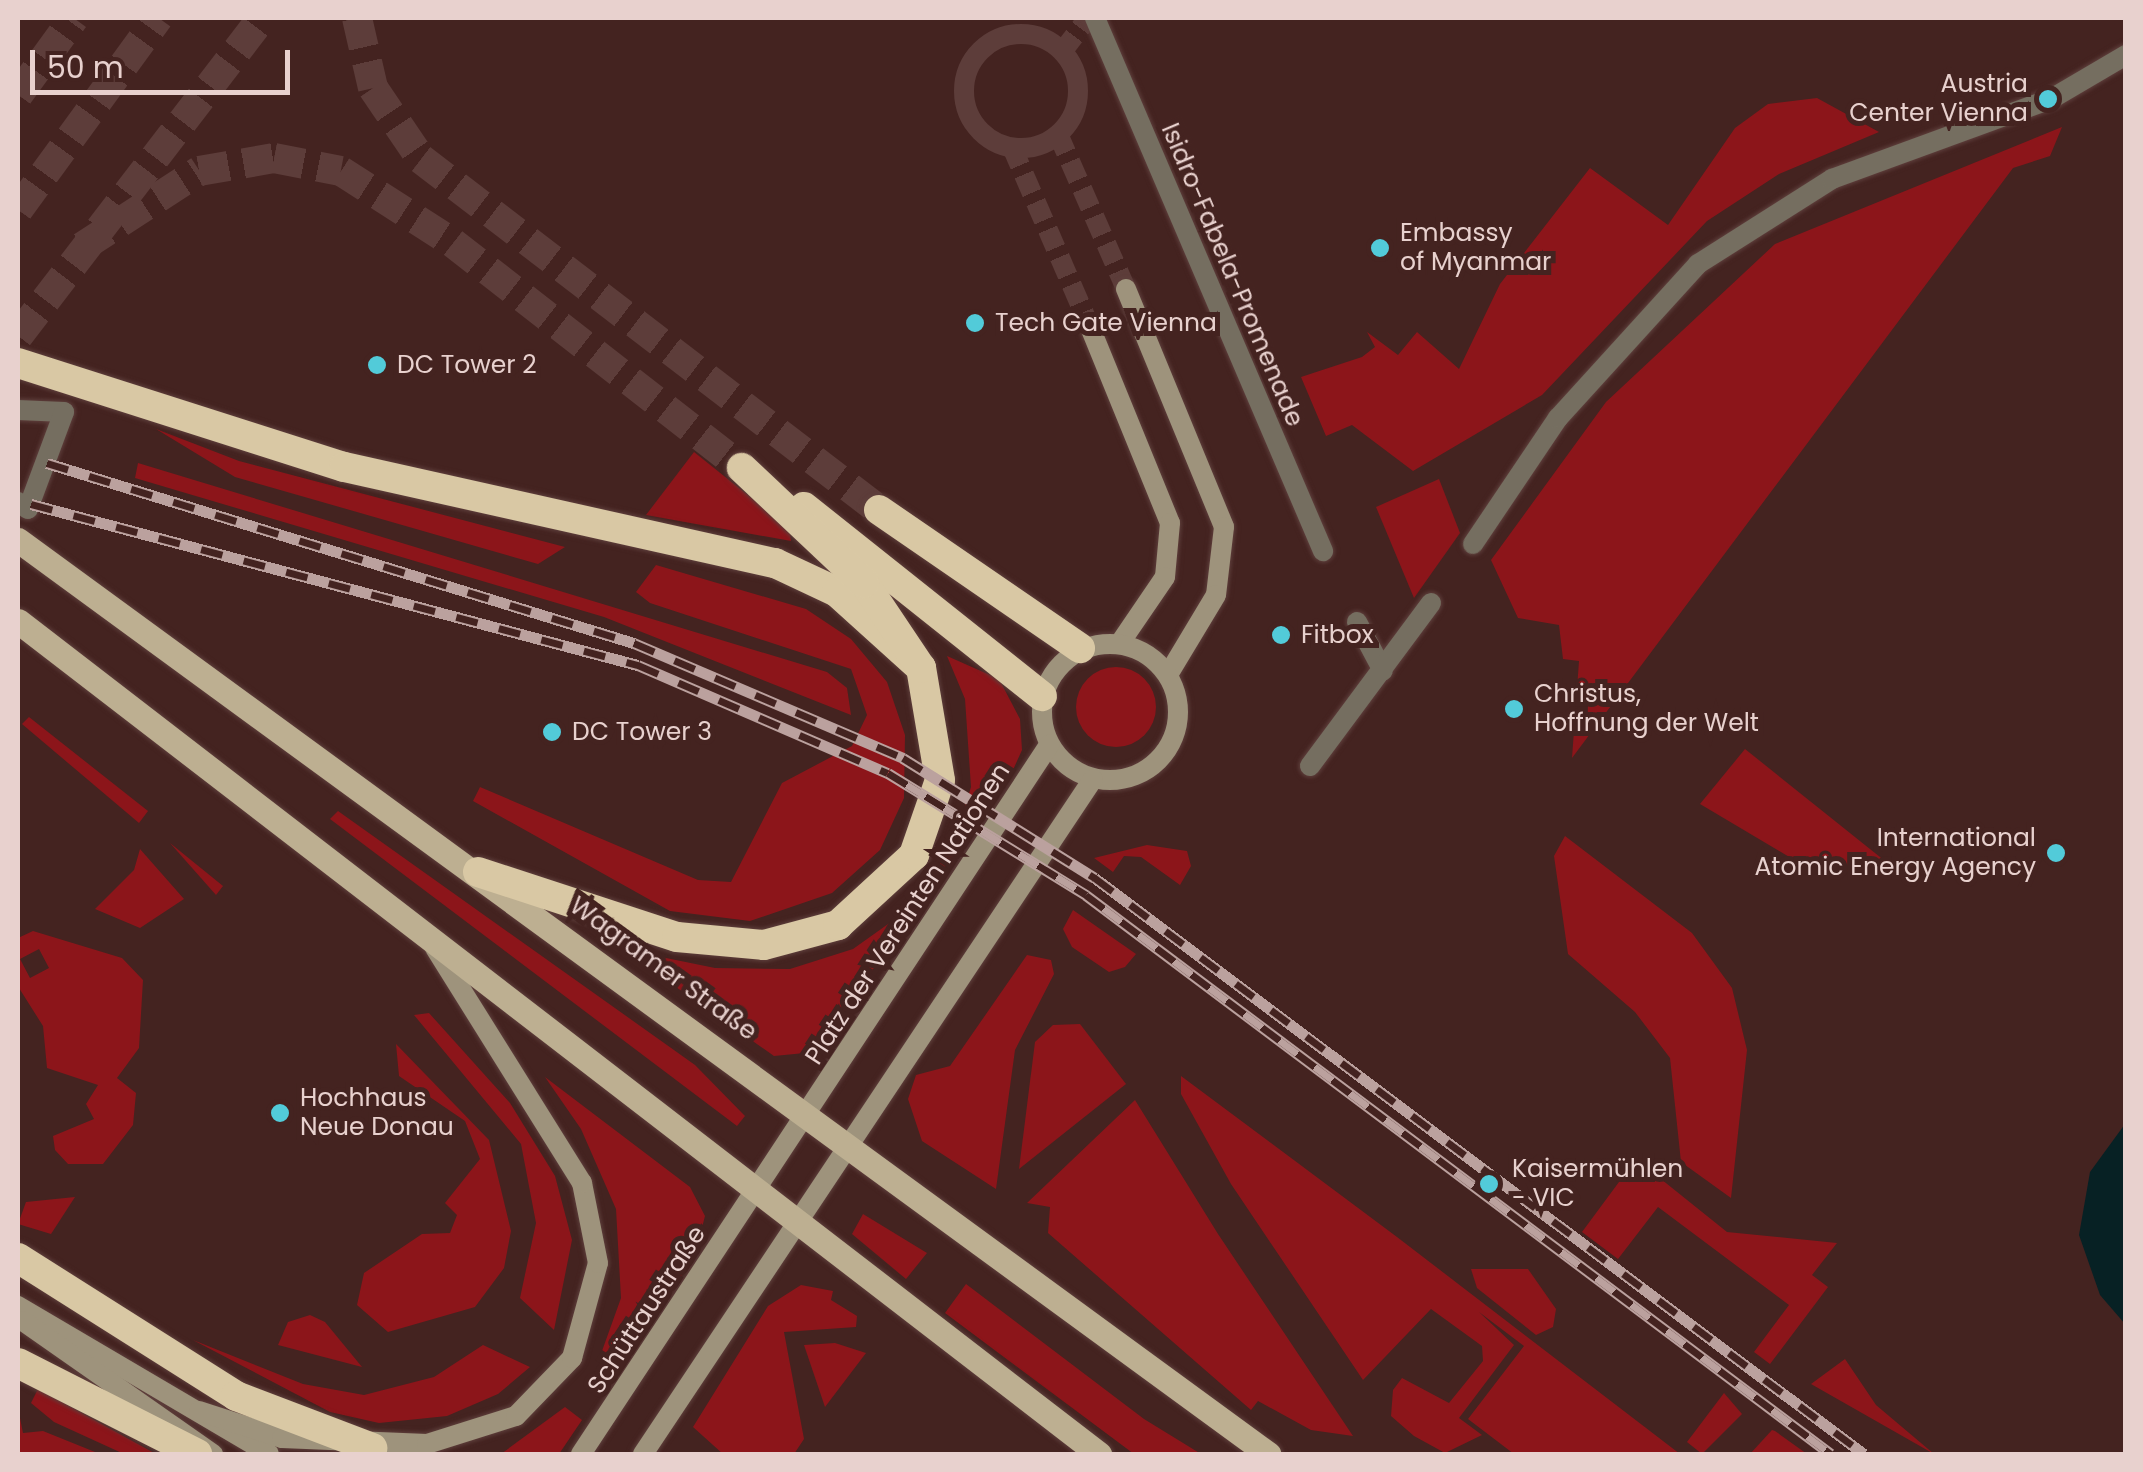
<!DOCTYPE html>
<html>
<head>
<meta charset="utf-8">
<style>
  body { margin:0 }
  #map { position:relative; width:2143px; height:1472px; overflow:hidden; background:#442320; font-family:Poppins,sans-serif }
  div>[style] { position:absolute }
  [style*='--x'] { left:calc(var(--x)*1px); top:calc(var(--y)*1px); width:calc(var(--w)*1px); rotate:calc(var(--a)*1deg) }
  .green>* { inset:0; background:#8c151a }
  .round { border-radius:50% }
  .water>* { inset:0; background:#072124 }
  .secondary-tunnel>* { height:20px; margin-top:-10px; transform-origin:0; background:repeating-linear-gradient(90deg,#5d3d3a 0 20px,transparent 0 30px) }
  .secondary-tunnel>.ring { margin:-10px; padding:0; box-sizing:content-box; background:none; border:20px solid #5d3d3a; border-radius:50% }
  .motorway-tunnel>* { height:30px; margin-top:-15px; transform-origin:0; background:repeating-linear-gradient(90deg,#5d3d3a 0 30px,transparent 0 45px) }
  .roads { filter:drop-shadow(0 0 2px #5e3f3c) drop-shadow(0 0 2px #5e3f3c) }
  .pedestrian>* { height:20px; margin:-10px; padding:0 10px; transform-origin:10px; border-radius:10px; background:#756e60 }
  .secondary>* { height:20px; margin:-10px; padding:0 10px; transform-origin:10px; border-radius:10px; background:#9e937c }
  .secondary>.ring { margin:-10px; padding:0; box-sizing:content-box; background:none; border:20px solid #9e937c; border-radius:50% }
  .primary>* { height:25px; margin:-12.5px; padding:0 12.5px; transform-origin:12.5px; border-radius:12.5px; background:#bdaf91 }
  .motorway>* { height:30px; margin:-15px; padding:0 15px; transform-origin:15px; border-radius:15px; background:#d9c8a4 }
  .rail>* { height:11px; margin-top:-5.5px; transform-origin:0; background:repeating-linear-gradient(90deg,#442320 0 22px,#bba19e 0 44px); box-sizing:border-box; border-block:2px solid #bba19e }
  .dots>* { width:28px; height:28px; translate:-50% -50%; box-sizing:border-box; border:5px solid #442320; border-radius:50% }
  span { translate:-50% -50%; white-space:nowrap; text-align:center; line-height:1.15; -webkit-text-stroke:10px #442320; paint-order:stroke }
  .poi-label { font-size:25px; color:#e8d1ce }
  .right { translate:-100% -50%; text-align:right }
  .left { translate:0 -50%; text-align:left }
  .street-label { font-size:25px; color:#e8d1ce }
  .frame { position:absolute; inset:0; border:20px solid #e8d1ce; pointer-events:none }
  .scale { position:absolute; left:30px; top:50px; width:260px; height:45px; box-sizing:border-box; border:5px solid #e8d1ce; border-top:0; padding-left:12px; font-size:30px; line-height:35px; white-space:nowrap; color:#e8d1ce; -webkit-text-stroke:8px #442320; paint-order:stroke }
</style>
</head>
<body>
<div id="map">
  <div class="green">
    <div style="clip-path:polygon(1817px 98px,1879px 132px,1779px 174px,1707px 221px,1542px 395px,1413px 471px,1352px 425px,1326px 436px,1301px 377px,1362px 357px,1375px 347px,1367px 332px,1398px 355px,1417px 332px,1459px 369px,1500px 284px,1590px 168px,1668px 225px,1735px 128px,1768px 104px)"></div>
    <div style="clip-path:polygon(2062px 127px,2050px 156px,2013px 168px,1572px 758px,1579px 661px,1563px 659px,1559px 625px,1518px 618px,1491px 560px,1606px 402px,1775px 244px)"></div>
    <div style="clip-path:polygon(156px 429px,239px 461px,565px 547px,538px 564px,235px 477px)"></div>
    <div style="clip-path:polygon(694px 452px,789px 528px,791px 541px,646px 515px)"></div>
    <div style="clip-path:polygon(138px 463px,827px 672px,847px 688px,851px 715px,604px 617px,135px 478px)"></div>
    <div style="clip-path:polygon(1439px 479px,1460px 533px,1414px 598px,1376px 507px)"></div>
    <div style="clip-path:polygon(656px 565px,806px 609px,851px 639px,887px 682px,905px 735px,904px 798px,880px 850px,832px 893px,750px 921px,670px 911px,473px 801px,480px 787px,698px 880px,731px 882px,782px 783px,852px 746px,867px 715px,851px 669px,650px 603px,636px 592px)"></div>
    <div style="clip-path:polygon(947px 656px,999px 679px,1020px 719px,1022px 750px,1013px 770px,815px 1052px,774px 1056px,622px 949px,715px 968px,790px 969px,853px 949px,912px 907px,954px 842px,971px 787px,965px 699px)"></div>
    <div class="round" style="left:1076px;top:667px;width:80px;height:80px"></div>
    <div style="clip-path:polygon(29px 717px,148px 811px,139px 823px,22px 724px)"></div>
    <div style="clip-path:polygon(1745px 749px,1905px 877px,1806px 867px,1700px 804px)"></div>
    <div style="clip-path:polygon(338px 811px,695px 1065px,745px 1116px,737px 1126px,330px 819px)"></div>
    <div style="clip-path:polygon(1565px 836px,1692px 933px,1732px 988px,1747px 1050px,1731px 1198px,1681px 1162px,1670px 1058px,1635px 1012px,1568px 954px,1554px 856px)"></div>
    <div style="clip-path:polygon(170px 843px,223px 886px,216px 895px)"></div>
    <div style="clip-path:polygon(1147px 845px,1187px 851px,1191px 866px,1180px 885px,1141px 857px,1124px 856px,1113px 872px,1094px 858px)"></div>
    <div style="clip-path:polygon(140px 849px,184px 899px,140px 928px,95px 909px,134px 870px)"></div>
    <div style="clip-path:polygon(1073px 910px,1136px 954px,1125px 967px,1109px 972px,1072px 947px,1063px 929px)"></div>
    <div style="clip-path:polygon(evenodd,33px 931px,122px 958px,143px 980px,139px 1048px,117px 1078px,136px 1093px,133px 1125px,103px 1164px,68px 1164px,55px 1150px,53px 1136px,94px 1119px,86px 1104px,98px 1085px,47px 1068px,43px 1026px,19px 988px,18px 938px,33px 931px,39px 949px,49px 968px,30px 978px,20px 959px,39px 949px)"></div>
    <div style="clip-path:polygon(1027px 955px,1051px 960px,1054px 974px,1015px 1050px,996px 1189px,922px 1141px,908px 1099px,916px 1075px,950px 1066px)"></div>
    <div style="clip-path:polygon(429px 1013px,510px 1103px,555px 1176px,572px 1240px,554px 1330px,520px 1298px,536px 1223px,521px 1144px,414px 1015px)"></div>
    <div style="clip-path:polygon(1080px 1024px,1126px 1084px,1019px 1169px,1035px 1042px,1053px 1025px)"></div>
    <div style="clip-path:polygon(396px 1044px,489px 1140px,511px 1231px,504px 1268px,475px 1307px,388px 1332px,357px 1305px,364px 1273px,422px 1234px,450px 1233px,457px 1215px,445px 1203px,480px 1159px,465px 1121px,399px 1076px)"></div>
    <div style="clip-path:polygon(1181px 1076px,1397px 1237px,1680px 1454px,1514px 1454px,1468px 1419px,1524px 1346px,1479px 1312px,1514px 1345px,1459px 1418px,1482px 1435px,1445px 1453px,1414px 1436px,1391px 1416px,1393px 1390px,1402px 1378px,1449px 1403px,1483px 1361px,1482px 1346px,1431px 1309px,1363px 1380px,1231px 1184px,1181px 1094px)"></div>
    <div style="clip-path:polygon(545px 1077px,690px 1187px,705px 1216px,695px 1255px,621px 1366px,602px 1351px,621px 1298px,616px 1209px,581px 1129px)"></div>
    <div style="clip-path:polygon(1135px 1100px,1218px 1234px,1353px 1436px,1311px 1430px,1258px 1401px,1251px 1410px,1048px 1233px,1050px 1207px,1027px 1203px)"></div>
    <div style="clip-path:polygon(1636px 1159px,1727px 1232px,1837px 1243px,1812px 1275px,1828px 1287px,1770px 1364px,1754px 1352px,1789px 1305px,1658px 1207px,1618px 1259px,1582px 1232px)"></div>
    <div style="clip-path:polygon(75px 1197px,51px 1234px,18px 1224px,26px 1202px)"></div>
    <div style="clip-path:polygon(863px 1214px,927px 1253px,906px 1279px,852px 1234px)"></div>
    <div style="clip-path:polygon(1471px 1269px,1528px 1269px,1556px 1309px,1553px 1327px,1536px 1335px,1477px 1288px)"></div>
    <div style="clip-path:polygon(966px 1284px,1144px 1419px,1201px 1454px,1134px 1454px,945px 1313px)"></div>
    <div style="clip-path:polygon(801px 1285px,833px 1291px,831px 1300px,857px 1316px,856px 1327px,784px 1332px,804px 1439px,794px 1454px,723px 1454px,693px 1427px,768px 1306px)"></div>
    <div style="clip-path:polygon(310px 1315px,325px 1322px,362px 1367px,278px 1345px,288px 1322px)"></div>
    <div style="clip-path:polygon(193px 1340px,303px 1384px,364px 1395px,434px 1377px,483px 1345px,530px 1367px,498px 1394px,447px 1416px,379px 1423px,330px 1412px)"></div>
    <div style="clip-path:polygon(835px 1343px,866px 1353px,825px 1407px,804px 1345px)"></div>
    <div style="clip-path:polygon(1845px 1359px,1876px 1405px,1934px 1454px,1811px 1384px)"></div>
    <div style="clip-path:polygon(38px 1389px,156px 1454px,124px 1454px,54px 1422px,31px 1403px)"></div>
    <div style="clip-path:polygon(1724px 1393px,1742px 1414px,1702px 1454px,1687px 1442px)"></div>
    <div style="clip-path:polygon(565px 1407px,582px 1420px,559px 1454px,501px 1454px)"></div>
    <div style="clip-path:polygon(18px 1408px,23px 1433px,43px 1431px,100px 1454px,18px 1454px)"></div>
    <div style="clip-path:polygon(1772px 1430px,1775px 1431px,1807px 1454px,1750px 1454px)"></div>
  </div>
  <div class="water">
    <div style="clip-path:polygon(2125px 1124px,2125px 1324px,2100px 1295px,2079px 1235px,2090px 1172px)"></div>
  </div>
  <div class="secondary-tunnel">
    <div class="ring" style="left:964px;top:34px;width:94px;height:94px"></div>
    <div style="--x:1062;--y:52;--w:43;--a:-52.6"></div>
    <div style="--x:1058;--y:134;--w:169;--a:66.3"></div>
    <div style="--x:1012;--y:147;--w:202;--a:66.6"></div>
  </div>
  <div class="motorway-tunnel">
    <div style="--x:357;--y:18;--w:72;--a:77.1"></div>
    <div style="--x:373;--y:88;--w:86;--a:55.9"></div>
    <div style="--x:421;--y:159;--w:577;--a:37.47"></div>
    <div style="--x:18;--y:95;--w:95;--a:-54"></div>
    <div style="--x:18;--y:210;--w:238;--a:-53.9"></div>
    <div style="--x:82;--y:247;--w:140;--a:-33"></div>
    <div style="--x:199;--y:171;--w:76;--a:-9.8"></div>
    <div style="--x:274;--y:158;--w:68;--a:11"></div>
    <div style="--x:341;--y:171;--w:133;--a:32.7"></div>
    <div style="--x:453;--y:243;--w:366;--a:37.9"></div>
    <div style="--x:18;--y:336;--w:401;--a:-52.5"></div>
  </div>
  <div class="roads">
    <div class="pedestrian">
      <div style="--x:1095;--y:18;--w:580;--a:66.84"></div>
      <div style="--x:18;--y:410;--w:46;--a:2.5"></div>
      <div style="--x:64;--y:412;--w:103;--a:110.4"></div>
      <div style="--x:28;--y:509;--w:12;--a:-145"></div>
      <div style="--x:1473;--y:544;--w:152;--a:-56"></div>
      <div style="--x:1558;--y:418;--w:208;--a:-47.7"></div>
      <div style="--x:1698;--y:264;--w:159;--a:-32.4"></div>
      <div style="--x:1832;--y:179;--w:233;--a:-20.1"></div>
      <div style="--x:2051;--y:99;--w:87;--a:-30.4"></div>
      <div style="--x:1357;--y:622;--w:55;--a:62"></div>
      <div style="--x:1310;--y:766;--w:203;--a:-53.4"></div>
    </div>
    <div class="secondary">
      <div style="--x:1126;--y:289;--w:257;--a:67.6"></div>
      <div style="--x:1224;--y:527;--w:68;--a:96.7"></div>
      <div style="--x:1216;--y:595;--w:93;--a:121"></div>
      <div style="--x:1092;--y:332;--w:206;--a:67.8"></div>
      <div style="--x:1170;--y:523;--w:54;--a:95.3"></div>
      <div style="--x:1165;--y:577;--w:80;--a:124.3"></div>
      <div class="ring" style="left:1042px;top:644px;width:116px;height:116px"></div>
      <div style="--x:18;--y:1306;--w:291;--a:30.5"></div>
      <div style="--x:23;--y:1321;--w:232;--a:35"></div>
      <div style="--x:199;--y:1411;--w:87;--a:18"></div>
      <div style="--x:282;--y:1438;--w:145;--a:2.4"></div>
      <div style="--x:427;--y:1444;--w:93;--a:-17.5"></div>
      <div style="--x:516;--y:1416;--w:81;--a:-46"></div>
      <div style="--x:572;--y:1358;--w:98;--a:-74.7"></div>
      <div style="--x:598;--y:1263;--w:82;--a:-101.3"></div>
      <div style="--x:582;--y:1183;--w:277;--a:-122"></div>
      <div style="--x:581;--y:1454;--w:850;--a:-56.57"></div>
      <div style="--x:643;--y:1454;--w:811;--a:-56.31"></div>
    </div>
    <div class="primary">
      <div style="--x:18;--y:540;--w:1549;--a:36.17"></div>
      <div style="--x:18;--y:621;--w:1365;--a:37.62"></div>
    </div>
    <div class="motorway">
      <div style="--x:18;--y:363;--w:342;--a:17.7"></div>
      <div style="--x:344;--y:467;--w:442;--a:12.6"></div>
      <div style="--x:775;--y:563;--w:68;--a:25.1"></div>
      <div style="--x:837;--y:592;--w:113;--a:42.1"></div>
      <div style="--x:804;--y:507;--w:304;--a:38.5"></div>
      <div style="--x:879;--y:510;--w:244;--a:34.5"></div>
      <div style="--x:478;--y:872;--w:209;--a:18.1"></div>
      <div style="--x:677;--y:937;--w:87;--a:5.3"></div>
      <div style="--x:764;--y:945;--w:77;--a:-15.1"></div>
      <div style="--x:838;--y:925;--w:103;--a:-42.6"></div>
      <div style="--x:914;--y:855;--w:79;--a:-70.9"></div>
      <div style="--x:940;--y:780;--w:114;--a:-99.6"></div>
      <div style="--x:921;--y:668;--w:102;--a:-123.8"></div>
      <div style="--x:864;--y:583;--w:168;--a:-136.7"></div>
      <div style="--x:18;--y:1258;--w:258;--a:32.3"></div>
      <div style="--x:236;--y:1396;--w:146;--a:20.9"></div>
      <div style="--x:18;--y:1363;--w:201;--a:26.9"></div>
    </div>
  </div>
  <div class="rail">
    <div style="--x:47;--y:463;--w:614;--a:17.05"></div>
    <div style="--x:634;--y:643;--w:293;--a:23.1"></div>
    <div style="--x:903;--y:758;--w:226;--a:32"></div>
    <div style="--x:1095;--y:878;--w:961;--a:36.83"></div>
    <div style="--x:31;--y:504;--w:628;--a:14.86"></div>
    <div style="--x:638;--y:665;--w:272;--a:23.4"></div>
    <div style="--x:888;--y:773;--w:233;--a:31.6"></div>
    <div style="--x:1086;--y:895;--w:931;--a:36.88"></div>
  </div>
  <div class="dots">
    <div style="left:2048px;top:99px;background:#52cbd9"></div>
    <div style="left:1380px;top:248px;background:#52cbd9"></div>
    <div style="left:975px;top:323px;background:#52cbd9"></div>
    <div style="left:377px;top:365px;background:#52cbd9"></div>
    <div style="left:1281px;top:635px;background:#52cbd9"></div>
    <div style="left:1514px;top:709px;background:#52cbd9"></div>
    <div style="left:552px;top:732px;background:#52cbd9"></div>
    <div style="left:2056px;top:853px;background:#52cbd9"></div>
    <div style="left:280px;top:1113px;background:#52cbd9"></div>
    <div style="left:1489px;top:1184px;background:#52cbd9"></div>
  </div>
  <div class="poi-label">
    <span class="right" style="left:2028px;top:99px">Austria<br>Center Vienna</span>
    <span class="left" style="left:1400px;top:248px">Embassy<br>of Myanmar</span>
    <span class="left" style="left:995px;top:323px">Tech Gate Vienna</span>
    <span class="left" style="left:397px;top:365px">DC Tower 2</span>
    <span class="left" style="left:1301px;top:635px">Fitbox</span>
    <span class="left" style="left:1534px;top:709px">Christus,<br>Hoffnung der Welt</span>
    <span class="left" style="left:572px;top:732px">DC Tower 3</span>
    <span class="right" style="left:2036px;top:853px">International<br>Atomic Energy Agency</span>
    <span class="left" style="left:300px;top:1113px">Hochhaus<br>Neue Donau</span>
    <span class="left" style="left:1512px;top:1184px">Kaisermühlen<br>- VIC</span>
  </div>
  <div class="street-label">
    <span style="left:1232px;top:275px;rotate:67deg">Isidro-Fabela-Promenade</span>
    <span style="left:908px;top:914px;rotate:-57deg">Platz der Vereinten Nationen</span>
    <span style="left:663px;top:969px;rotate:36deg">Wagramer Straße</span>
    <span style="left:647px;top:1310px;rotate:-57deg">Schüttaustraße</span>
  </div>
  <div class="frame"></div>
  <div class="scale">50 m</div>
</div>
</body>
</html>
